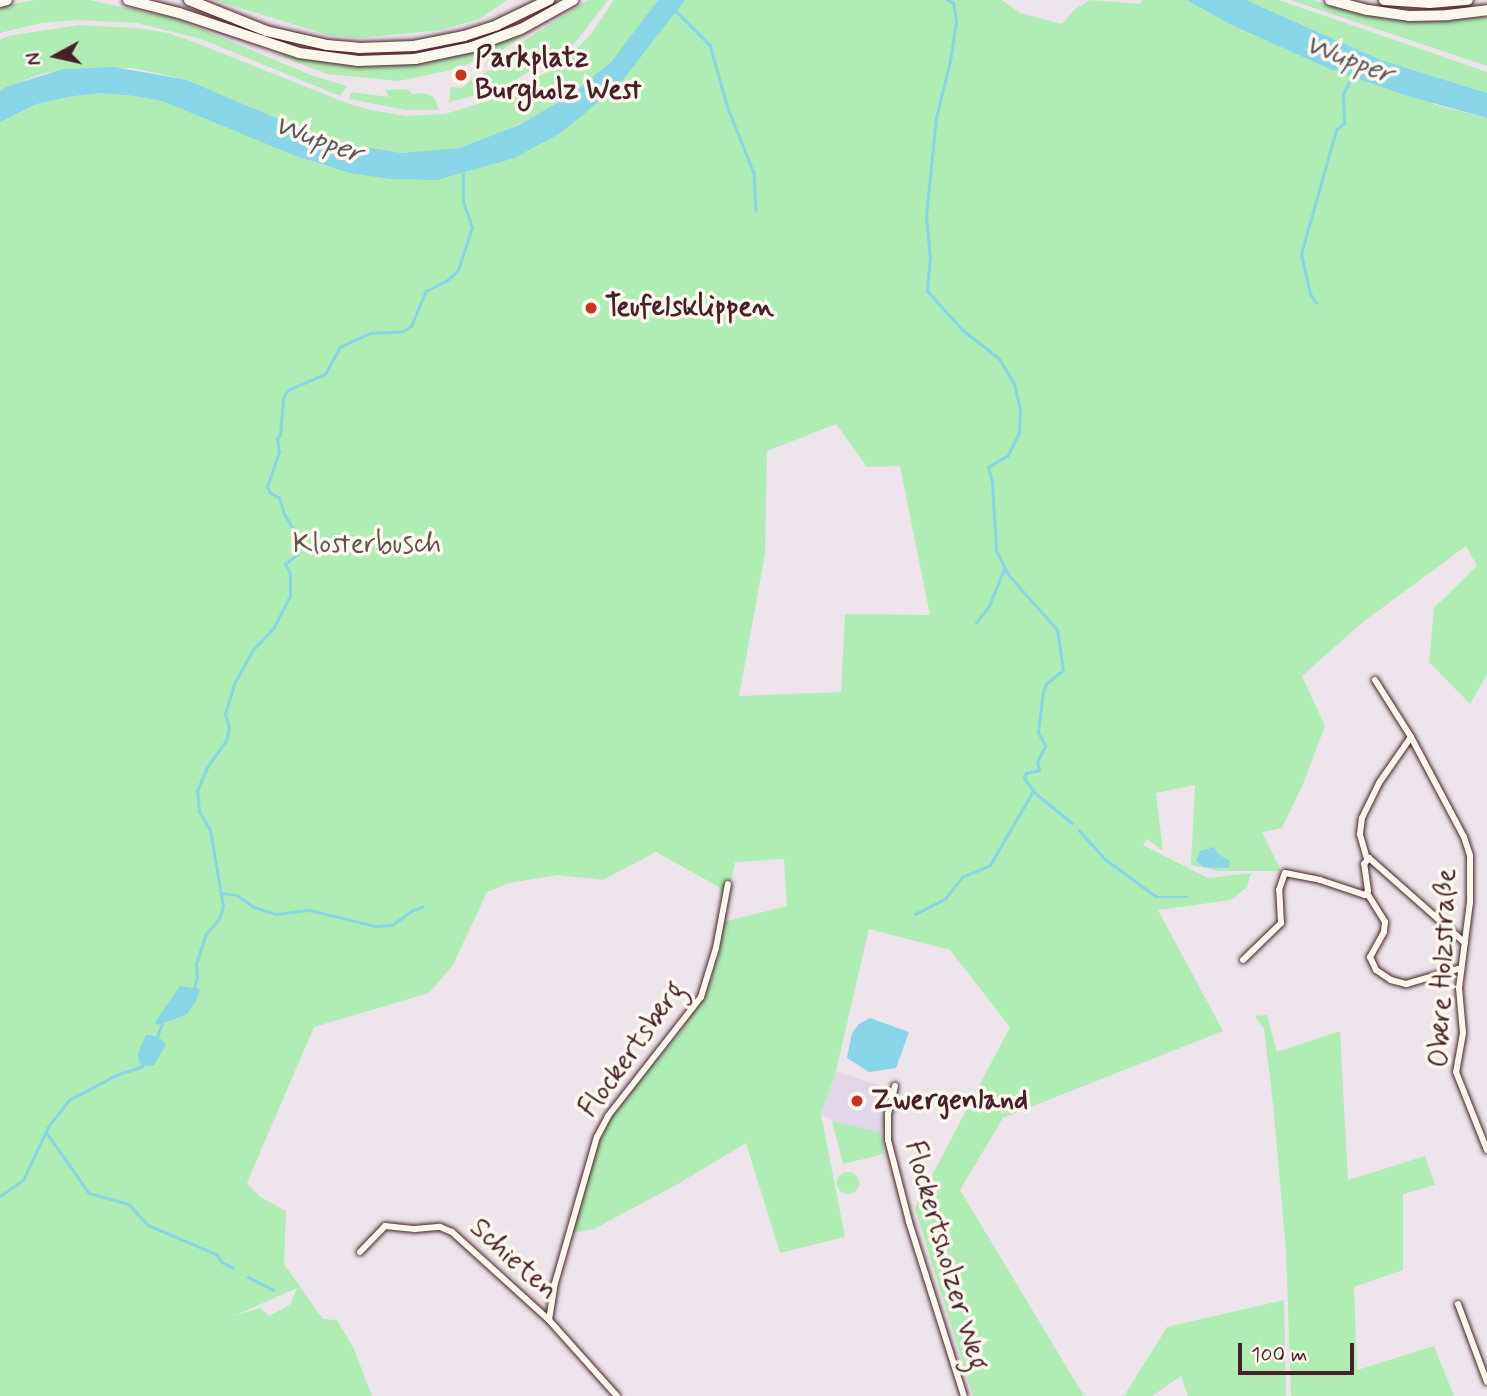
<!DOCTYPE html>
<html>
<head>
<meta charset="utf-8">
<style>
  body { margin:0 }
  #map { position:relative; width:1487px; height:1396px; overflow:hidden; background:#ece4ea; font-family:Mynerve,sans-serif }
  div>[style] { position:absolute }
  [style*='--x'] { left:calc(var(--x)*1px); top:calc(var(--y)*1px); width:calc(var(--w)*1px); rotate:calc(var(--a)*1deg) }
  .built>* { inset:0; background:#e2d6e9 }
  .green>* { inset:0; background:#afedb4 }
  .round { border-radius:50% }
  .water>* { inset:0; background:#88d6e7 }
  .stream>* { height:2.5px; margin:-1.25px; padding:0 1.25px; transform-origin:1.25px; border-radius:1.25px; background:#88d6e7 }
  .roads { filter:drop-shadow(0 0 2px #4a1f2b) drop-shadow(0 0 2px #4a1f2b) }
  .street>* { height:6px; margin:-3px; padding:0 3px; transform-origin:3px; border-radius:3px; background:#fbf7ec }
  .highway>* { height:10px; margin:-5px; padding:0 5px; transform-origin:5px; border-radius:5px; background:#fbf7ec }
  .dots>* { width:19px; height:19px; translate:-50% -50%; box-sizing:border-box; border:4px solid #fbf7ec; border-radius:50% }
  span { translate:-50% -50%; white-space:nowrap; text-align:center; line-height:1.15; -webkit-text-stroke:7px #fbf7ec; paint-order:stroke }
  .poi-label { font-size:28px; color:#4a1f2b; font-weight:700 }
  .left { translate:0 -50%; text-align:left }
  .park-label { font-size:28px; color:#63524d }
  .street-label { font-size:28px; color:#4a1f2b }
  .water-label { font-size:30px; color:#5d5663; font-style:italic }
  .north { position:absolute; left:21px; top:21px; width:70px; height:70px; -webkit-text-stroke:5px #fbf7ec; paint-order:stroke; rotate:262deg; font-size:19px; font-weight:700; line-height:28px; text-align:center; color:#4a1f2b }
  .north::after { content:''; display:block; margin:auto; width:24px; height:32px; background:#4a1f2b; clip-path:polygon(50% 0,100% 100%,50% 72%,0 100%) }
  .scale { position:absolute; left:1238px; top:1343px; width:116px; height:32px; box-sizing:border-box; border:4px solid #4a1f2b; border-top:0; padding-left:9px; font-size:21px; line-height:24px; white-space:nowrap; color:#4a1f2b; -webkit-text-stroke:5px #fbf7ec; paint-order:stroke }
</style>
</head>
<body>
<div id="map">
  <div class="built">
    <div style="clip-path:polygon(836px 1071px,891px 1089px,881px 1132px,832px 1121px,821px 1114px)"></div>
  </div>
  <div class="green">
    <div style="clip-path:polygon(36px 0,89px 0,177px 19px,311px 75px,347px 86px,340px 96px,201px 39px,137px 23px,78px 20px,41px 23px,0 33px,0 6px)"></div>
    <div style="clip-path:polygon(214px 0,507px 0,479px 19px,441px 30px,359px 38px,328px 35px)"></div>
    <div style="clip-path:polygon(588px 0,608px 0,575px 43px,501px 89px,449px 102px,451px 87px,462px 88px,472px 79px,506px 62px,499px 57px)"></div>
    <div style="clip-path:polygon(614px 0,658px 0,611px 62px,590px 81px,541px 113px,492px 137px,460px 148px,429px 152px,402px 153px,348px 144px,302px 129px,187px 80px,133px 68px,63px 69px,38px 75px,0 91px,0 40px,8px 36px,79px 25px,137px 28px,169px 33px,199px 44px,344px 102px,370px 110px,406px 116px,445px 114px,504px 96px,561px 64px,591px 34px)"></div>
    <div style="clip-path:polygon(evenodd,669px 0,1002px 0,1020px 13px,1062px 24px,1075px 9px,1090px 0,1140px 4px,1142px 0,1187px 0,1266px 39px,1439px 106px,1487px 118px,1487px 674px,1470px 704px,1429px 662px,1434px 608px,1477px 566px,1466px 546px,1363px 622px,1302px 676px,1325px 726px,1303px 784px,1282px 828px,1262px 832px,1281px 871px,1219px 871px,1191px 865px,1195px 785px,1156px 793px,1163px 851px,1147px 839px,1143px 845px,1208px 878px,1251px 873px,1247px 887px,1231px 900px,1158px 910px,1223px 1031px,1003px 1118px,960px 1190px,1084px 1396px,973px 1396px,915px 1208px,1010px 1027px,950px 950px,869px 929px,836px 1071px,821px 1114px,845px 1237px,780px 1253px,746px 1143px,678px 1184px,594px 1229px,572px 1233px,596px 1148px,609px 1118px,680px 1032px,706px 992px,718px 957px,723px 922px,787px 906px,784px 859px,735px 862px,726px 904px,719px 887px,656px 852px,603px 880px,558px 875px,509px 883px,487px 892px,453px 965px,429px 993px,314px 1027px,247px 1183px,260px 1197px,286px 1211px,284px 1264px,323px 1319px,337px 1320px,354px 1349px,372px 1396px,0 1396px,0 122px,37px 104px,68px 97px,99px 93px,134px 96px,162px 101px,322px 165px,390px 179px,569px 111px,669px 0,836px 424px,867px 467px,900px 466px,930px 615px,845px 614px,841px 692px,739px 696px,765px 554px,767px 451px,836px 424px,669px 0,297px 1288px,290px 1305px,269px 1316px,260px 1308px,234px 1316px,297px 1288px)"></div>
    <div style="clip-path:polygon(1246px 0,1279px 0,1487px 72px,1487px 93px,1381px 60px)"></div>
    <div style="clip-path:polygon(1290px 0,1313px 0,1350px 12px,1408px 21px,1487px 17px,1487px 66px)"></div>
    <div style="clip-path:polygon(532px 30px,496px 54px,492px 52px,460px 68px,399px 81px,327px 74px,272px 53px,352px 66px,408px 65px,471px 53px)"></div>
    <div style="clip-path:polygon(407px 89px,413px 94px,424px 93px,434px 97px,439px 110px,405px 110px,349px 99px,351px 92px,389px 97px,385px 90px)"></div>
    <div style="clip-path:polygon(1267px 1015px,1277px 1052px,1340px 1031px,1348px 1180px,1425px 1156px,1435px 1185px,1403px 1194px,1403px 1270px,1354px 1287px,1357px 1370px,1434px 1346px,1454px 1396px,1291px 1396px,1286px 1251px,1273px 1103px,1264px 1029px,1255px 1016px)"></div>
    <div style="clip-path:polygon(832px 1121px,881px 1132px,884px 1154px,843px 1164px)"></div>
    <div class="round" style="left:837px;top:1172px;width:22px;height:22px"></div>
    <div style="clip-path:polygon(1284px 1300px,1286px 1396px,1188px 1396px,1181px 1376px,1152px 1396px,1124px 1396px,1167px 1327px)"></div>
  </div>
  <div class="water">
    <div style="clip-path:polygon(658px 0,685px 0,622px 81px,584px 114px,559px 134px,514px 158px,437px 180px,390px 179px,350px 173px,296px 156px,162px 101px,134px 96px,99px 93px,68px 97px,37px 104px,0 122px,0 91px,6px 87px,63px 69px,114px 67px,187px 80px,302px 129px,348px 144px,402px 153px,460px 148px,519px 125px,571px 95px,611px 62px)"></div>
    <div style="clip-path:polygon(1187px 0,1246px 0,1381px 60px,1487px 93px,1487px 118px,1411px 97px,1330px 69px,1230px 24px)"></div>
    <div style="clip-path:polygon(1214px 847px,1218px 854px,1230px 861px,1229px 868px,1204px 867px,1196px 861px,1200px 851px)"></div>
    <div style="clip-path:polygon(180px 986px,200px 989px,196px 1001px,187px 1014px,158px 1025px,155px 1022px)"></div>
    <div style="clip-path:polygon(870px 1018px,909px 1032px,896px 1068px,869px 1072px,847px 1058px,852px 1033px,859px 1024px)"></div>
    <div style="clip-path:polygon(146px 1035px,156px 1036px,166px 1044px,154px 1065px,148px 1066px,139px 1063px,138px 1053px)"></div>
  </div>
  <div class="stream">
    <div style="--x:674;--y:9;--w:51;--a:45"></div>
    <div style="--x:710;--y:45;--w:66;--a:74.1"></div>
    <div style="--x:728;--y:108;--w:70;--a:68.2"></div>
    <div style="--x:754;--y:173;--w:37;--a:87"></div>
    <div style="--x:1316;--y:303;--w:11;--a:-124"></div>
    <div style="--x:1310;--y:294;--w:41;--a:-102.7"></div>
    <div style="--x:1301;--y:254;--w:129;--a:-74.2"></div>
    <div style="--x:1336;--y:130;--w:11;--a:-41"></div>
    <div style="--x:1344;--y:123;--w:28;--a:-92"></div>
    <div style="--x:1343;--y:95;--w:22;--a:-66"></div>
    <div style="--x:976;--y:623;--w:21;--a:-53"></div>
    <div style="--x:989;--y:606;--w:40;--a:-68"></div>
    <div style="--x:1034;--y:792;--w:49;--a:39.2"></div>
    <div style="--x:1079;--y:830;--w:39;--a:48"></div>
    <div style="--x:1105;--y:859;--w:64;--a:36.2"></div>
    <div style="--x:1157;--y:897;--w:30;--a:0"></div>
    <div style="--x:223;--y:893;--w:14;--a:8"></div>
    <div style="--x:237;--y:895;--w:21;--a:35"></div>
    <div style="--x:254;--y:907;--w:22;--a:18"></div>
    <div style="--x:275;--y:914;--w:35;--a:-7"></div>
    <div style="--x:310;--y:910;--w:67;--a:13.8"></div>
    <div style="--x:375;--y:926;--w:17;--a:-3"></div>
    <div style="--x:392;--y:925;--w:24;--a:-36"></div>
    <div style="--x:411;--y:911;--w:12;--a:-20"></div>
    <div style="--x:915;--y:914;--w:34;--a:-27"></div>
    <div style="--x:945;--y:899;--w:28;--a:-52"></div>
    <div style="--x:962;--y:877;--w:30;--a:-23"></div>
    <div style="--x:990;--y:865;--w:86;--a:-59.8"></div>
    <div style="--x:1033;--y:791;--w:16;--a:-125"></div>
    <div style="--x:1024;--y:778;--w:5;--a:-68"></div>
    <div style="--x:1026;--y:773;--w:13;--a:-13"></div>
    <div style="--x:1039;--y:770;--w:8;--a:-104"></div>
    <div style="--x:1037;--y:762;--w:18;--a:-63"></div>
    <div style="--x:1045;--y:746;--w:16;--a:-117"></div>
    <div style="--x:1038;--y:732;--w:40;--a:-82.9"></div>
    <div style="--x:1043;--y:692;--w:9;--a:-69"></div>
    <div style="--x:1046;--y:684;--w:22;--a:-39"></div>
    <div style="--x:1063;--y:670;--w:40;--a:-98.5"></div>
    <div style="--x:1057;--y:630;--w:72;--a:-131.6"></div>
    <div style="--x:1009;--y:576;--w:29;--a:-117"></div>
    <div style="--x:996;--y:550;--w:67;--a:-93.4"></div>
    <div style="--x:992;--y:483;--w:16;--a:-104"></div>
    <div style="--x:988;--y:467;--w:23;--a:-31"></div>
    <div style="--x:1008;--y:455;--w:25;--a:-64"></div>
    <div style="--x:1019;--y:432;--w:22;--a:-87"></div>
    <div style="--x:1020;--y:410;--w:27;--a:-103"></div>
    <div style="--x:1014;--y:384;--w:29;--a:-121"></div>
    <div style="--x:999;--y:359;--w:47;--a:-141.9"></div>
    <div style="--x:962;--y:330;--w:52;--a:-131.9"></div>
    <div style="--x:927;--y:291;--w:33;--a:-85"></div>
    <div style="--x:930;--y:258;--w:42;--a:-95.4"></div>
    <div style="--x:926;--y:216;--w:99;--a:-84.2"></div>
    <div style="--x:936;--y:118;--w:59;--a:-76.2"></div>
    <div style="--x:950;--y:61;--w:40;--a:-81.5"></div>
    <div style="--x:956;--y:21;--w:18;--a:-99"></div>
    <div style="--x:953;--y:3;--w:7;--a:-153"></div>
    <div style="--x:194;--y:988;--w:11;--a:-75"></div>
    <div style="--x:197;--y:977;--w:13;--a:-94"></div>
    <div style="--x:196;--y:964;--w:32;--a:-72"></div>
    <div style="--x:206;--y:934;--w:20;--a:-49"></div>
    <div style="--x:219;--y:919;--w:13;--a:-72"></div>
    <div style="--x:223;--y:907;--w:78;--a:-99.6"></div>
    <div style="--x:210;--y:830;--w:21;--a:-121"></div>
    <div style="--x:199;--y:812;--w:21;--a:-95"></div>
    <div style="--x:197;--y:791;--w:26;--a:-67"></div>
    <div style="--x:207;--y:767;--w:32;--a:-54"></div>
    <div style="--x:226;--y:741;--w:13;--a:-77"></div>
    <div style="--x:229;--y:728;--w:15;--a:-106"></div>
    <div style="--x:225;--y:714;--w:34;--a:-73"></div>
    <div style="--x:235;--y:682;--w:35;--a:-61"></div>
    <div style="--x:252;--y:651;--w:33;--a:-47"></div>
    <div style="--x:274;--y:627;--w:36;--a:-63"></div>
    <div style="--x:290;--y:595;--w:21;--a:-90"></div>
    <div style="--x:290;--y:574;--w:11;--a:-117"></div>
    <div style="--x:285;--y:564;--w:16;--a:-38"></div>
    <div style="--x:298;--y:554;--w:5;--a:-68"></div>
    <div style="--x:300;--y:549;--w:9;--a:-96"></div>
    <div style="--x:299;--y:540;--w:30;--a:-120"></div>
    <div style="--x:284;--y:514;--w:17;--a:-107"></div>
    <div style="--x:279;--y:498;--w:10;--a:-151"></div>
    <div style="--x:270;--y:493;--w:7;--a:-117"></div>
    <div style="--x:267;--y:487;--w:37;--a:-71"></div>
    <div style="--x:279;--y:452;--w:13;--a:-99"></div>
    <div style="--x:277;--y:439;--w:5;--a:-53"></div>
    <div style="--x:280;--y:435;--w:37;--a:-85"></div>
    <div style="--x:283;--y:398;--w:9;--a:-58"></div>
    <div style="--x:288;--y:390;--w:40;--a:-23.4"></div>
    <div style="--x:325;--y:374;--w:31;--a:-61"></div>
    <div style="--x:340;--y:347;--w:33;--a:-25"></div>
    <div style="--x:370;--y:333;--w:34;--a:-3"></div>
    <div style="--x:404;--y:331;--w:9;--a:-36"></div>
    <div style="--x:411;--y:326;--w:38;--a:-67"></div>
    <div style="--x:426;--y:291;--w:25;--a:-27"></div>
    <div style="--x:448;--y:280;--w:14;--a:-45"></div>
    <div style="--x:458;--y:270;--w:45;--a:-72"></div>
    <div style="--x:472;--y:227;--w:27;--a:-110"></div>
    <div style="--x:463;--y:202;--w:28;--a:-90"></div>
    <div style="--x:157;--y:1037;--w:14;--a:-69"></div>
    <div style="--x:47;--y:1133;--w:73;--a:55"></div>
    <div style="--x:89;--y:1193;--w:41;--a:15.4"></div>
    <div style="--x:129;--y:1204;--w:28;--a:48"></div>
    <div style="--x:148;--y:1225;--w:74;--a:23.1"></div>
    <div style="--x:216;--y:1254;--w:10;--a:53"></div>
    <div style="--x:222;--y:1262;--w:13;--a:27"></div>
    <div style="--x:0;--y:1196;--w:28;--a:-35"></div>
    <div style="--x:23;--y:1180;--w:59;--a:-64.7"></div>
    <div style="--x:48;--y:1127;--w:34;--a:-52"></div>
    <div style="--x:69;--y:1100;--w:53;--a:-28"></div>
    <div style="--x:116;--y:1075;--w:26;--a:-18"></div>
    <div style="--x:141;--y:1067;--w:6;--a:-59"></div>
    <div style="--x:248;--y:1277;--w:28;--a:27"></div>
  </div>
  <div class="roads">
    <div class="street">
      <div style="--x:1375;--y:680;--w:67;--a:57.7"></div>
      <div style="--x:1411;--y:737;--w:113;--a:62.1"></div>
      <div style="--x:1464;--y:837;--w:20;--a:72"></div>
      <div style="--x:1470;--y:856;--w:46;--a:90"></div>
      <div style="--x:1470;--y:902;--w:87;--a:97.3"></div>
      <div style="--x:1459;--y:988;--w:45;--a:84.9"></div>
      <div style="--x:1463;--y:1033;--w:40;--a:100"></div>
      <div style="--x:1456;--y:1072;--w:84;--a:68.3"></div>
      <div style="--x:1367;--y:859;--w:26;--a:-106"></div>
      <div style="--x:1360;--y:834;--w:16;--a:-83"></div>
      <div style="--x:1362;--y:818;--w:39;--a:-64"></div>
      <div style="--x:1379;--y:783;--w:56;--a:-55.2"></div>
      <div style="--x:1367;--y:893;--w:34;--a:58"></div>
      <div style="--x:1385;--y:922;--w:10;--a:96"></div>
      <div style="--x:1384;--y:932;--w:29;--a:119"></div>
      <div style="--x:1370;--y:957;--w:14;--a:65"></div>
      <div style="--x:1376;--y:970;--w:18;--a:34"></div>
      <div style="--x:1391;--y:980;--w:16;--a:15"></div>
      <div style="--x:1406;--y:984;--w:57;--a:-16.2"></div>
      <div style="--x:1243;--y:960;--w:53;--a:-44.2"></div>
      <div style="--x:1281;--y:923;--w:33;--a:-93"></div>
      <div style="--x:1279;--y:890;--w:18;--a:-71"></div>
      <div style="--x:1285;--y:873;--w:36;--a:11"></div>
      <div style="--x:1320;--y:880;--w:47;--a:18.4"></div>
      <div style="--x:1365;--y:895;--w:5;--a:-53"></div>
      <div style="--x:1368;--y:891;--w:27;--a:-98"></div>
      <div style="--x:1364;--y:864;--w:8;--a:-50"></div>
      <div style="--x:1369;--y:858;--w:128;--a:41.5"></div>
      <div style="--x:895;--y:1086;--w:29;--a:104"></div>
      <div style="--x:888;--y:1114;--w:26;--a:90"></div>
      <div style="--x:888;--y:1140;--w:85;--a:75.6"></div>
      <div style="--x:909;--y:1222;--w:182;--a:72.5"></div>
      <div style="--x:360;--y:1252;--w:36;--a:-46"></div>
      <div style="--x:385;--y:1226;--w:30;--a:6"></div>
      <div style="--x:415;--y:1229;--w:25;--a:-5"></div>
      <div style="--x:440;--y:1227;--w:13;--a:23"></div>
      <div style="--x:452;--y:1232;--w:131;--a:42.2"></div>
      <div style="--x:549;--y:1320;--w:102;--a:48.2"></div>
      <div style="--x:1458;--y:1304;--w:83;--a:69.6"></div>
      <div style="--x:549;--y:1320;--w:37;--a:-81"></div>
      <div style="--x:555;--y:1283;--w:152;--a:-74"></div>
      <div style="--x:597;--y:1137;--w:24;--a:-62"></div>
      <div style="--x:608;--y:1116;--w:151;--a:-52"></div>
      <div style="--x:701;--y:997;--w:51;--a:-73"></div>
      <div style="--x:716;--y:948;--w:65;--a:-79.4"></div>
    </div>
    <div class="highway">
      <div style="--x:128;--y:0;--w:53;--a:14.3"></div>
      <div style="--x:179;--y:13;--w:126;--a:18.4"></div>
      <div style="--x:299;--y:53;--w:60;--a:7.7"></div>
      <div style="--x:358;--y:61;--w:57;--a:-2"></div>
      <div style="--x:415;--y:59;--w:58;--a:-11.9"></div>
      <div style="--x:472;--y:47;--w:52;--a:-20.2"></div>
      <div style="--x:521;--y:29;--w:60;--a:-29.1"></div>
      <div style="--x:189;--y:0;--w:83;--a:21.9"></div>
      <div style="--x:266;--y:31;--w:63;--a:12.9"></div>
      <div style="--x:327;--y:45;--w:32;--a:5"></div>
      <div style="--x:359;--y:48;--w:55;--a:-2.1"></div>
      <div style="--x:414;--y:46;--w:51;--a:-11.3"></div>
      <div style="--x:464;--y:36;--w:35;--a:-18"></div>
      <div style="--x:497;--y:25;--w:58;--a:-25.7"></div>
      <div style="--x:1330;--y:0;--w:39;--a:15"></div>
      <div style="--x:1368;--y:10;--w:41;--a:8.3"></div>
      <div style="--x:1409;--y:16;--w:39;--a:-1"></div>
      <div style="--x:1448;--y:15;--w:39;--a:-7"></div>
      <div style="--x:1384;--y:0;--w:46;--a:3.7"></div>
      <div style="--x:1430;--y:3;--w:38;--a:-5"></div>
      <div style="--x:0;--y:2;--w:7;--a:-16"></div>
    </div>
  </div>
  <div class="dots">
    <div style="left:461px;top:75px;background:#c8321e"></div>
    <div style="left:591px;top:308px;background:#c8321e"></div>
    <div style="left:857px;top:1101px;background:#c8321e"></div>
  </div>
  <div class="poi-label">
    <span class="left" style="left:475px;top:75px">Parkplatz<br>Burgholz West</span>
    <span class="left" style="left:605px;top:308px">Teufelsklippen</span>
    <span class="left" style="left:871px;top:1101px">Zwergenland</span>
  </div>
  <div class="park-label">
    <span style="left:367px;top:545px">Klosterbusch</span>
  </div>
  <div class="street-label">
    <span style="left:1444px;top:968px;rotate:-88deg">Obere Holzstraße</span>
    <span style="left:633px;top:1050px;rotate:-54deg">Flockertsberg</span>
    <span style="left:945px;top:1256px;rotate:74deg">Flockertsholzer Weg</span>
    <span style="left:513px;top:1260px;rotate:42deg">Schieten</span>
  </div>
  <div class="water-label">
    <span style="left:1349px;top:60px;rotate:21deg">Wupper</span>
    <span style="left:318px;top:140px;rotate:20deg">Wupper</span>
  </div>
  <div class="north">N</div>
  <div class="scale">100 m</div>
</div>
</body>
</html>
